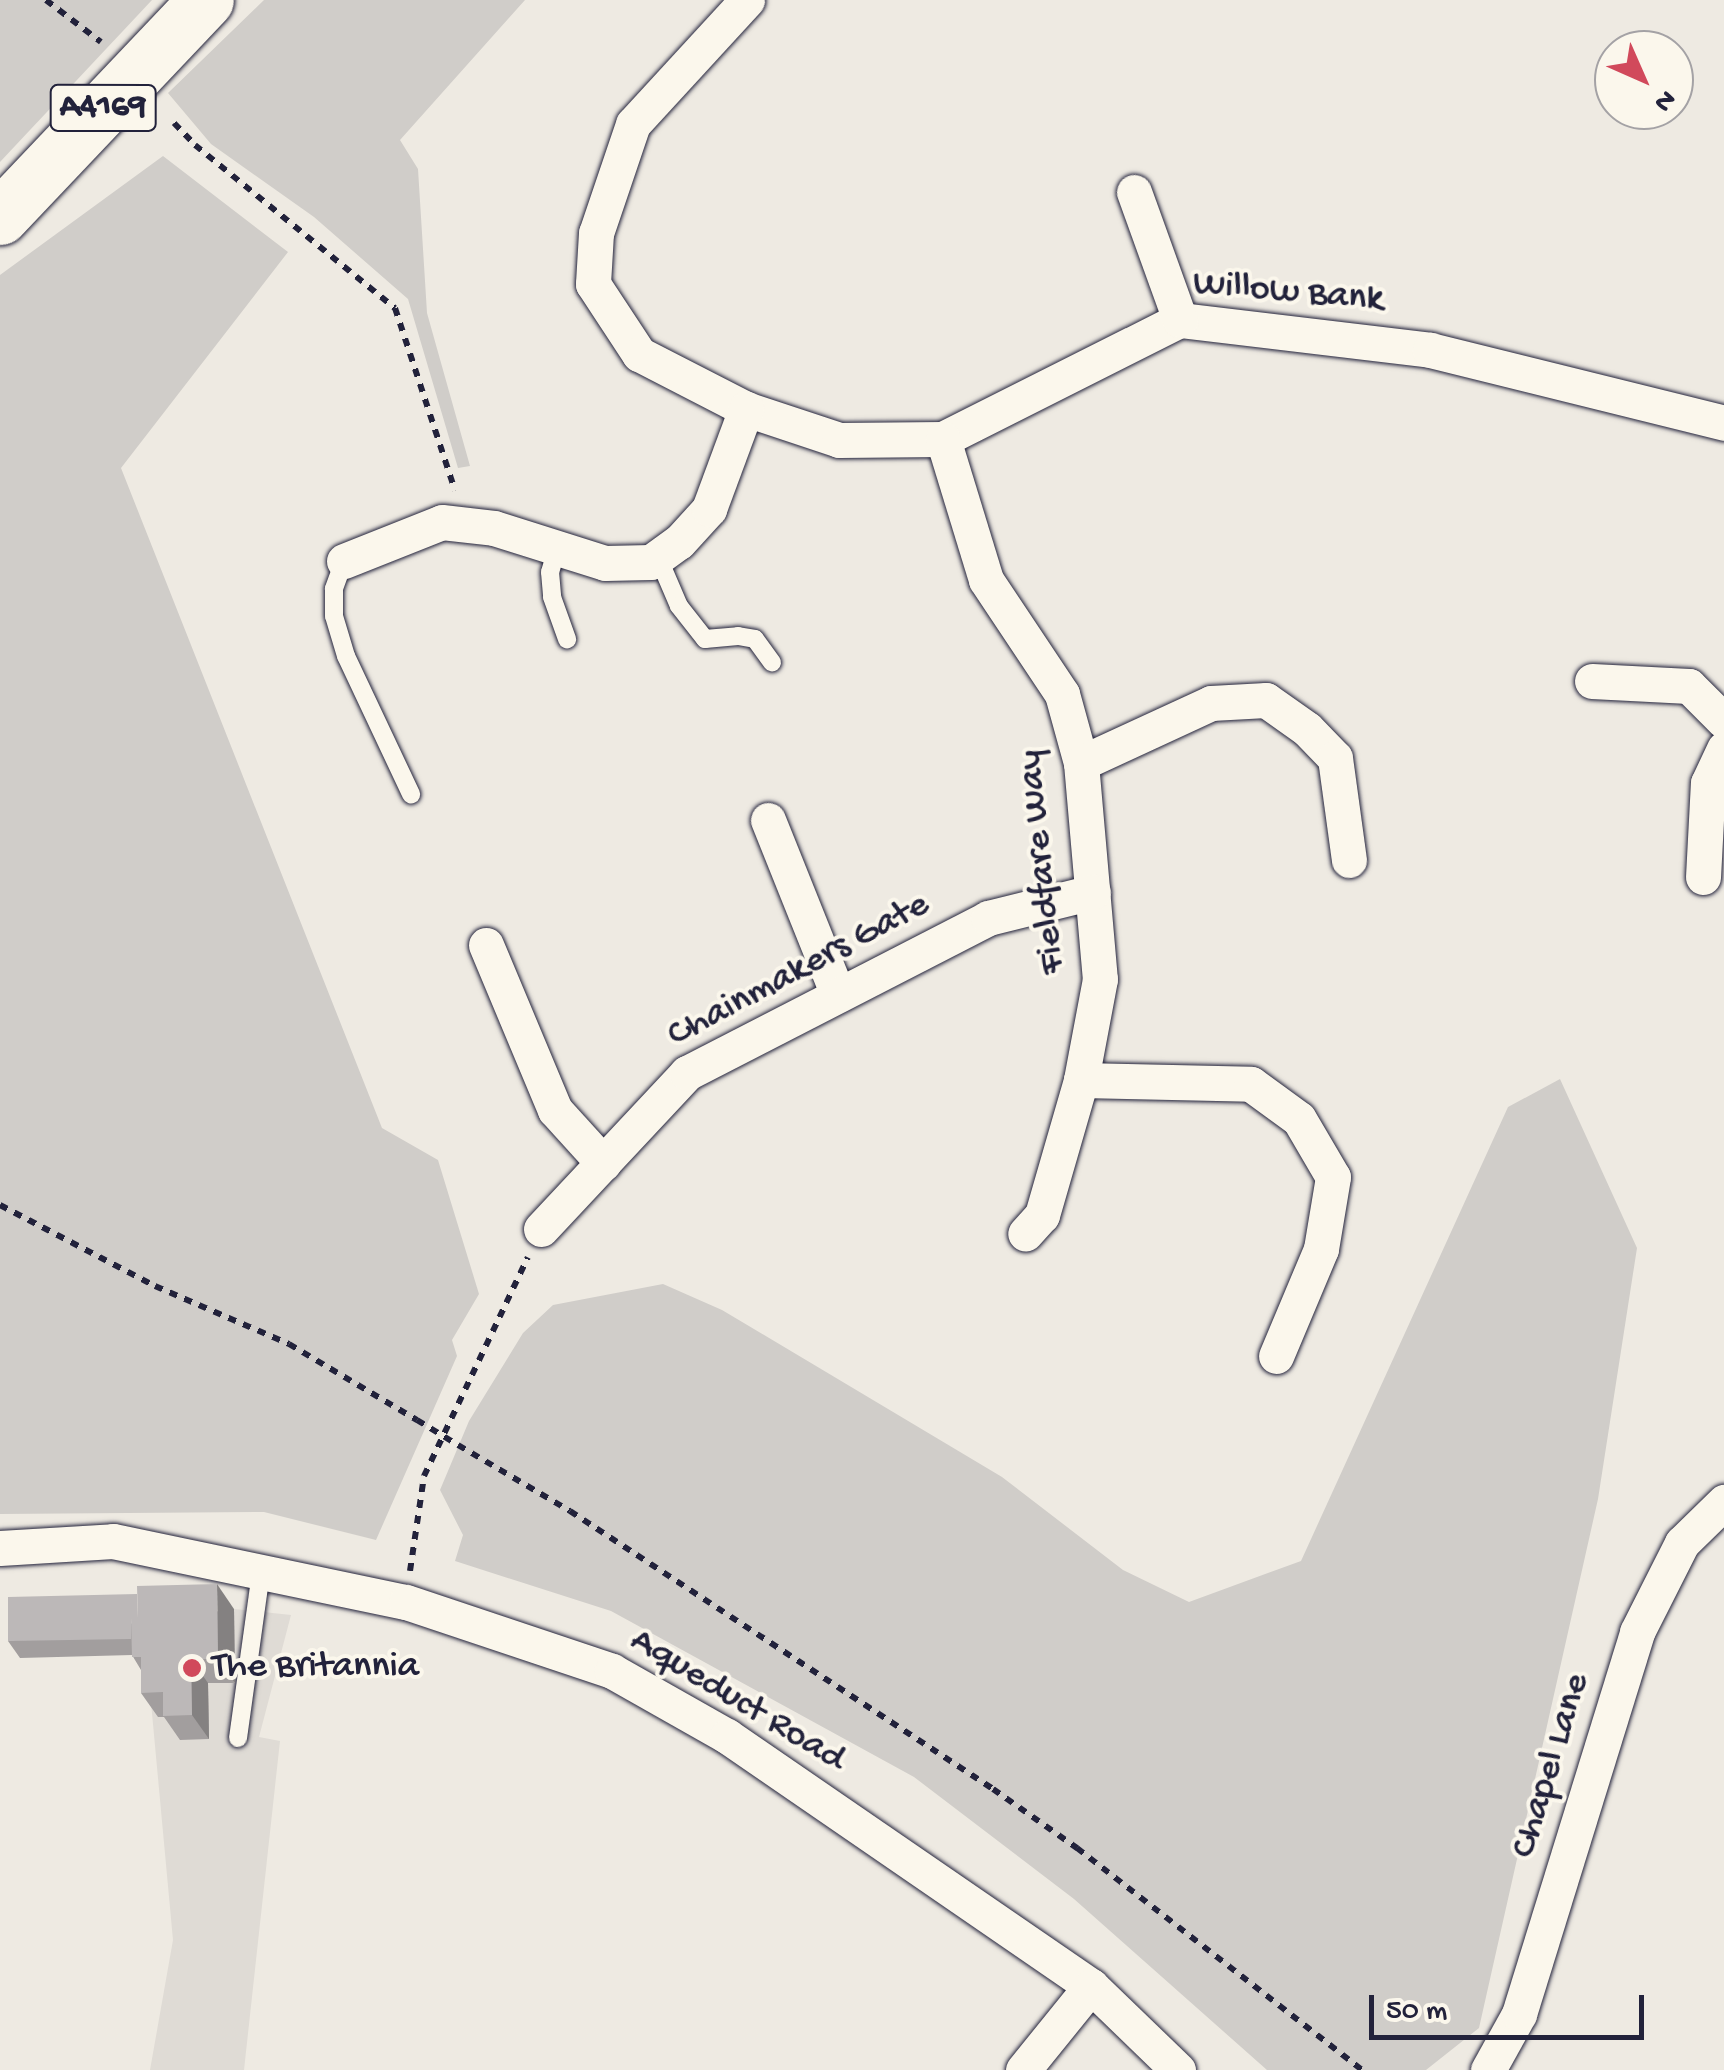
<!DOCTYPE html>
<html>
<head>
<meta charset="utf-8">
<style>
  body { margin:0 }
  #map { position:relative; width:1724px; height:2070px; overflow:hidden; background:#eeeae2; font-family:"Gochi Hand",sans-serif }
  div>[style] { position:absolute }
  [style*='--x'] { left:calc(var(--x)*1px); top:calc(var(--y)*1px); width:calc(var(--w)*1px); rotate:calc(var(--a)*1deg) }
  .built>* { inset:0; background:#dfdbd5 }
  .green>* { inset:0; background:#d0cdc9 }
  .path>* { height:6px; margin-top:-3px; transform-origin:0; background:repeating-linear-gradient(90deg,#22223b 0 8px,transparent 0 16px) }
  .roads { filter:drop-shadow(0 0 2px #22223b) drop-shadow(0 0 2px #22223b) }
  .service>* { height:18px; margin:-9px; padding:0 9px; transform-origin:9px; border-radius:9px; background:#fbf7ec }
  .minor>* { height:35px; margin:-17.5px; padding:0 17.5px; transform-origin:17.5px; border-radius:17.5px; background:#fbf7ec }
  .primary>* { height:55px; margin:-27.5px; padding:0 27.5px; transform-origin:27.5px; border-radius:27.5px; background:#fbf7ec }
  .path-bridge>* { height:6px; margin-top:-3px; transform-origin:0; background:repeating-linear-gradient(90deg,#22223b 0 8px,transparent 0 16px) }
  .wall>* { inset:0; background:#a29e9e }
  .shaded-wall>* { inset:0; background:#848181 }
  .building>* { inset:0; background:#bcb8b8 }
  .dots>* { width:28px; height:28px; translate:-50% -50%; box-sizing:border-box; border:5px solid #fbf7ec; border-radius:50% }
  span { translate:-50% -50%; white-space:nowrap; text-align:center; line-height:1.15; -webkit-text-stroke:8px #fbf7ec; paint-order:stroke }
  .shield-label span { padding:2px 8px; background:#fbf7ec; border:2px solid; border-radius:8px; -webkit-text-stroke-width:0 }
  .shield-label { font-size:35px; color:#22223b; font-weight:700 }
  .street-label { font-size:38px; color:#22223b }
  .poi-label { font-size:38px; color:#22223b }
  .left { translate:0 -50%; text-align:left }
  .north { position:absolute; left:1594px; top:30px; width:100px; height:100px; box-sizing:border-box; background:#fbf7ec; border:2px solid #a4a2a5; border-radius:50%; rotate:135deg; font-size:28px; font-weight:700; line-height:40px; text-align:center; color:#22223b }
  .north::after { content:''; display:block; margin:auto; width:35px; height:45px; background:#d1495b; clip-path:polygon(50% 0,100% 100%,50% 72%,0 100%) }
  .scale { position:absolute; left:1369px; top:1995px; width:275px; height:45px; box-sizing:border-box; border:5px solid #22223b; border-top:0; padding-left:12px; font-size:30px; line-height:35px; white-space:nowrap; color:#22223b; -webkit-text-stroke:8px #fbf7ec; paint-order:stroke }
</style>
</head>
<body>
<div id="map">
  <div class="built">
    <div style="clip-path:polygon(234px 1609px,291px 1615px,259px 1737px,280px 1741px,244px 2070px,150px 2070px,173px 1940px,149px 1681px)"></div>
  </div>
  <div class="green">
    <div style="clip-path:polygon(0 0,152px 0,0 162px)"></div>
    <div style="clip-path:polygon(264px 0,525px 0,400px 140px,418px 169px,427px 313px,470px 466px,458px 468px,408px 299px,314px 217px,211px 144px,168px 93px)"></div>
    <div style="clip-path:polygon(163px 156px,288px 252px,121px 468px,382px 1128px,438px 1160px,479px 1294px,452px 1340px,457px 1356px,376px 1540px,264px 1512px,0 1514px,0 275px)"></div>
    <div style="clip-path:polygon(1560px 1079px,1637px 1248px,1598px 1499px,1479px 2028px,1426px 2070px,1267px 2070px,1074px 1899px,914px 1777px,611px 1611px,455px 1561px,463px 1535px,440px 1490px,469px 1421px,523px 1333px,553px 1305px,663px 1284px,722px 1310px,1002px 1477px,1123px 1570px,1189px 1602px,1301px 1561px,1508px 1107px)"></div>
  </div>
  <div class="path">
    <div style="--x:46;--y:0;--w:69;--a:37.4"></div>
    <div style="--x:174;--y:123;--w:30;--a:46"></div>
    <div style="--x:195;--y:145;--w:258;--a:39.2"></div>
    <div style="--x:395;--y:308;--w:192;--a:71.8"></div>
    <div style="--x:0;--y:1205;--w:175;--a:27.6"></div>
    <div style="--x:155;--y:1286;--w:146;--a:23.4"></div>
    <div style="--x:289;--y:1344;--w:149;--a:30.7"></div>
    <div style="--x:458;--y:1445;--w:130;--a:30.5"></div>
    <div style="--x:570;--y:1511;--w:506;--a:33.31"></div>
    <div style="--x:993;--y:1789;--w:103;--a:35.1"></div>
    <div style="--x:1077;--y:1848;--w:361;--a:37.9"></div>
    <div style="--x:410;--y:1571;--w:96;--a:-81.6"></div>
    <div style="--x:424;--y:1476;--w:242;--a:-64.6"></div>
  </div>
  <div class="roads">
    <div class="service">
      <div style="--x:557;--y:548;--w:25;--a:106"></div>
      <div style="--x:550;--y:572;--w:25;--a:85"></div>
      <div style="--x:552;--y:597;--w:45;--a:70.3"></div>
      <div style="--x:658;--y:557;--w:53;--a:66.8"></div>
      <div style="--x:679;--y:606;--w:42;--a:51.8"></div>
      <div style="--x:705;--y:639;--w:33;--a:-5"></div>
      <div style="--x:738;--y:636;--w:17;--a:10"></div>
      <div style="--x:755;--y:639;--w:29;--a:54"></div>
      <div style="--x:344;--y:561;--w:30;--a:110"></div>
      <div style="--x:334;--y:589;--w:27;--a:90"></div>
      <div style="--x:334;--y:616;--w:42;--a:73.3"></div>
      <div style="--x:346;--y:656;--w:153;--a:64.8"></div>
      <div style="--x:238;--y:1738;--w:168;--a:-82.1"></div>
    </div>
    <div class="minor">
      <div style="--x:747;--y:0;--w:168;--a:132.6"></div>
      <div style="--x:633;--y:124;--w:115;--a:108.7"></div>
      <div style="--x:596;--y:233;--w:51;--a:93.4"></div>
      <div style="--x:593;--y:284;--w:84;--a:56.7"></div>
      <div style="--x:639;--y:354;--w:120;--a:27.2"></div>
      <div style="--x:746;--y:409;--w:98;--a:18.4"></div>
      <div style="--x:839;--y:440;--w:104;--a:-0.6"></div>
      <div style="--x:943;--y:439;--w:265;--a:-26.7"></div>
      <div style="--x:1180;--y:320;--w:252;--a:6.8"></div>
      <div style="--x:1430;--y:350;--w:303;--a:13.9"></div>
      <div style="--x:1134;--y:192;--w:136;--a:70.2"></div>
      <div style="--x:943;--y:439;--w:147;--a:73"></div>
      <div style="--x:986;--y:580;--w:137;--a:56.3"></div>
      <div style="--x:1062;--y:694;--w:72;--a:74.6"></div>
      <div style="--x:1081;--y:763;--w:217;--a:85"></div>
      <div style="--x:1100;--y:979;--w:103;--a:100.7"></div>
      <div style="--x:1081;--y:1080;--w:141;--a:106.1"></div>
      <div style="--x:1042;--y:1215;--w:25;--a:132"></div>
      <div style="--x:344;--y:561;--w:105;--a:-21.7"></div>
      <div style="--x:442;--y:522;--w:52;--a:6.6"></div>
      <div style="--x:494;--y:528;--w:116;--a:17.5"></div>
      <div style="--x:605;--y:563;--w:46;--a:-1.2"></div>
      <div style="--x:651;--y:562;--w:34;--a:-36"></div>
      <div style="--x:679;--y:542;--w:45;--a:-47.7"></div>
      <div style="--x:709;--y:509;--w:107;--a:-69.7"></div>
      <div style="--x:1592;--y:681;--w:97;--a:3"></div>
      <div style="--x:1689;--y:686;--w:49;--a:45"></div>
      <div style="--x:1081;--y:763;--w:143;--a:-24.8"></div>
      <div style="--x:1211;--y:703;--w:55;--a:-3.1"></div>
      <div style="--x:1266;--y:700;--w:50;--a:35.3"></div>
      <div style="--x:1307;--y:729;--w:40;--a:46"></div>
      <div style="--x:1335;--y:758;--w:103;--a:82.2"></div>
      <div style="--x:768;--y:820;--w:188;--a:68.2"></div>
      <div style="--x:1703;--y:877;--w:94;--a:-87"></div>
      <div style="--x:1708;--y:783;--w:38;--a:-65"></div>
      <div style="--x:486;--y:945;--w:179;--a:67.3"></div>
      <div style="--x:555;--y:1110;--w:72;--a:47.8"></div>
      <div style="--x:1081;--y:1080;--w:170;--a:1.3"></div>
      <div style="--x:1251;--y:1084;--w:59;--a:36.1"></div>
      <div style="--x:1299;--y:1119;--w:67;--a:59.6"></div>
      <div style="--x:1333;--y:1177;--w:73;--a:99.5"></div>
      <div style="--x:1321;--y:1249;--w:116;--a:112.8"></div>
      <div style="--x:541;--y:1229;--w:214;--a:-46.9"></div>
      <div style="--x:687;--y:1073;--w:339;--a:-27.2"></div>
      <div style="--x:988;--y:918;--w:108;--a:-13.9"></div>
      <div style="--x:0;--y:1548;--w:113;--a:-3.5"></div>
      <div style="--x:113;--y:1541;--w:299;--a:11.8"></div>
      <div style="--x:406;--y:1602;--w:217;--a:18.5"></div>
      <div style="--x:612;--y:1671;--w:132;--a:29.5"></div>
      <div style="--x:727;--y:1736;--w:442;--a:34.5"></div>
      <div style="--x:1091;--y:1986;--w:121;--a:44"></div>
      <div style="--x:1023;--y:2070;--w:108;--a:-51"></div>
      <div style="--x:1488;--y:2070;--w:64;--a:-61"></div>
      <div style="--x:1519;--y:2014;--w:400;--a:-72.8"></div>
      <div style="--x:1637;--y:1632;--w:100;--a:-63.2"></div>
      <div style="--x:1682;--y:1543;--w:59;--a:-44.3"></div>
    </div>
    <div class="primary">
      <div style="--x:0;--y:217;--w:299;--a:-46.5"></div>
    </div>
  </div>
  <div class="path-bridge">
    <div style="--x:417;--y:1420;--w:48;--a:31.4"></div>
  </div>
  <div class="wall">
    <div style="clip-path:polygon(234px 1609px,235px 1683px,208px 1683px,209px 1739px,180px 1740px,164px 1717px,158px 1717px,141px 1693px,141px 1670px,132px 1655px,20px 1658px,8px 1641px)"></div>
  </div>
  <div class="shaded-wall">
    <div style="clip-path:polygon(217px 1584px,234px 1609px,235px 1683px,218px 1659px)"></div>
    <div style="clip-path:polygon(191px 1659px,208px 1683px,209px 1739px,192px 1715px)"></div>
  </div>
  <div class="building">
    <div style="clip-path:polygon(217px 1584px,218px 1659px,191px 1659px,192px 1715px,163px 1716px,163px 1692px,141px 1693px,141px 1657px,132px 1657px,131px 1618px,138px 1618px,137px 1586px)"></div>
    <div style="clip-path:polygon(137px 1594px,138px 1618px,131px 1618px,131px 1639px,8px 1641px,8px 1597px)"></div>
  </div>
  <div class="dots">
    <div style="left:192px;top:1668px;background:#d1495b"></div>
  </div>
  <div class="shield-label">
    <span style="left:103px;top:108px">A4169</span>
  </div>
  <div class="street-label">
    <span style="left:1288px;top:293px;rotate:5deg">Willow Bank</span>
    <span style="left:1043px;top:862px;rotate:-96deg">Fieldfare Way</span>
    <span style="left:799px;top:971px;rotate:-28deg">Chainmakers Gate</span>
    <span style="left:737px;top:1701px;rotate:31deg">Aqueduct Road</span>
    <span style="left:1552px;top:1766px;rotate:-73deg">Chapel Lane</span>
  </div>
  <div class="poi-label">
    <span class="left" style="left:212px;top:1668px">The Britannia</span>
  </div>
  <div class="north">N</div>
  <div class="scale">50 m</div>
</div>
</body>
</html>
